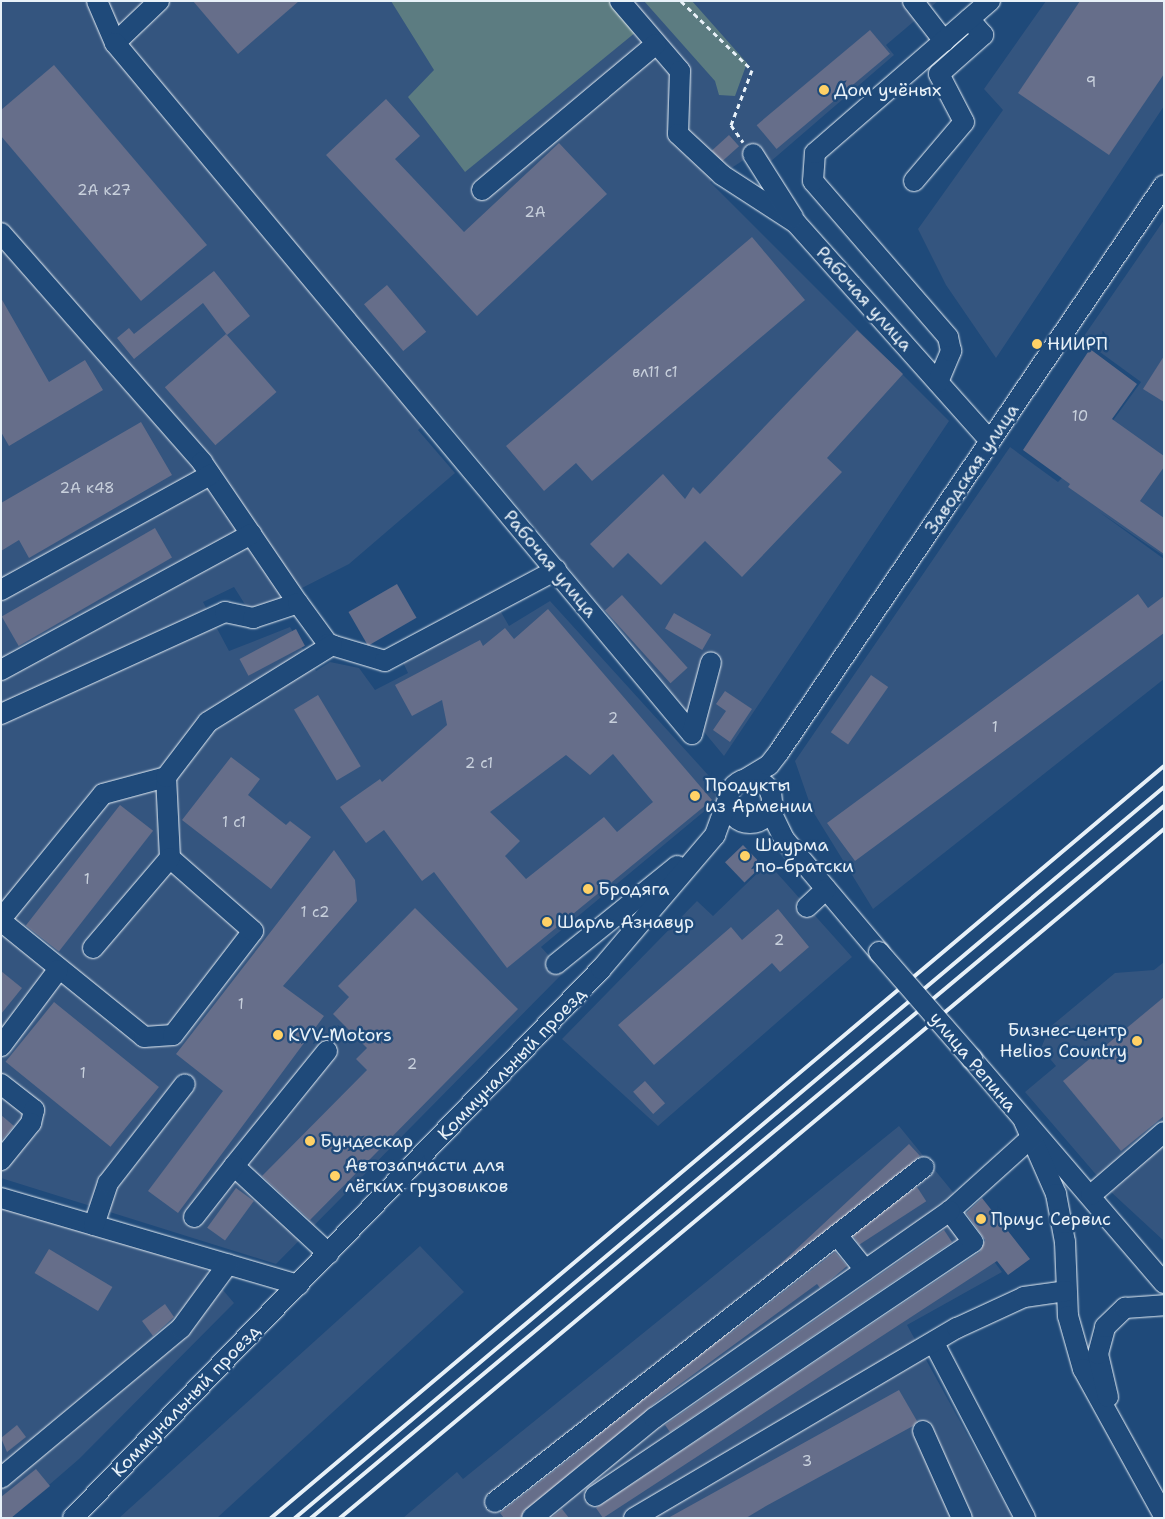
<!DOCTYPE html>
<html>
<head>
<meta charset="utf-8">
<style>
  body { margin:0 }
  #map { position:relative; width:1165px; height:1519px; overflow:hidden; background:#1f4a7a; font-family:"Shantell Sans",sans-serif }
  div>[style] { position:absolute }
  [style*='--x'] { left:calc(var(--x)*1px); top:calc(var(--y)*1px); width:calc(var(--w)*1px); rotate:calc(var(--a)*1deg) }
  .built>* { inset:0; background:#34557f }
  .green>* { inset:0; background:#5c7c81 }
  .building>* { inset:0; background:#666e8a; transform-origin:0 0 }
  .path>* { height:3px; margin-top:-1.5px; transform-origin:0; background:repeating-linear-gradient(90deg,#e8f1f8 0 5px,transparent 0 9px) }
  .roads { filter:drop-shadow(0 0 1px #e8f1f8) drop-shadow(0 0 1px #e8f1f8) }
  .minor>* { height:20px; margin:-10px; padding:0 10px; transform-origin:10px; border-radius:10px; background:#1f4a7a }
  .minor>.ring { margin:-10px; padding:0; box-sizing:content-box; background:none; border:20px solid #1f4a7a; border-radius:50% }
  .rail>* { height:4px; margin:-2px; padding:0 2px; transform-origin:2px; border-radius:2px; background:#e8f1f8 }
  .bridges { filter:drop-shadow(0 0 1px #e8f1f8) drop-shadow(0 0 1px #e8f1f8) }
  .minor-bridge>* { height:20px; margin:-10px; padding:0 10px; transform-origin:10px; border-radius:10px; background:#1f4a7a }
  .dots>* { width:14px; height:14px; translate:-50% -50%; box-sizing:border-box; border:2px solid #1f4a7a; border-radius:50% }
  span { translate:-50% -50%; white-space:nowrap; text-align:center; line-height:1.15; -webkit-text-stroke:5px #1f4a7a; paint-order:stroke }
  .number-label { font-size:15px; color:#c8d0dc }
  .number-label span { -webkit-text-stroke-width:0 }
  .poi-label { font-size:18px; color:#e8f1f8 }
  .left { translate:0 -50%; text-align:left }
  .right { translate:-100% -50%; text-align:right }
  .street-label { font-size:18px; color:#e8f1f8 }
  .frame { position:absolute; inset:0; border:2px solid #e8f1f8; pointer-events:none }
</style>
</head>
<body>
<div id="map">
  <div class="built">
    <div style="clip-path:polygon(1px 1px,938px 1px,886px 45px,894px 55px,770px 162px,759px 150px,710px 182px,949px 421px,724px 756px,439px 412px,418px 430px,455px 473px,349px 564px,251px 614px,234px 587px,203px 602px,229px 651px,290px 627px,316px 671px,330px 662px,359px 668px,375px 690px,408px 673px,400px 656px,501px 612px,509px 626px,550px 601px,719px 787px,719px 799px,541px 947px,564px 972px,276px 1264px,1px 1178px)"></div>
    <div style="clip-path:polygon(1046px 1px,1164px 1px,1164px 106px,996px 358px,946px 285px,918px 229px,1003px 110px,984px 89px)"></div>
    <div style="clip-path:polygon(1164px 220px,1164px 556px,1098px 511px,1164px 559px,1164px 679px,873px 909px,812px 810px,795px 761px,1010px 447px,1058px 482px,1103px 434px,1141px 382px,1082px 339px)"></div>
    <div style="clip-path:polygon(768px 863px,852px 957px,658px 1126px,562px 1039px,697px 901px,713px 916px)"></div>
    <div style="clip-path:polygon(1164px 962px,1164px 1241px,1111px 1192px,1025px 1092px,1056px 1066px,1041px 1048px,1050px 1027px,1115px 973px,1154px 970px)"></div>
    <div style="clip-path:polygon(899px 1126px,965px 1207px,958px 1213px,1002px 1272px,907px 1325px,1013px 1518px,403px 1518px,457px 1472px,463px 1479px)"></div>
    <div style="clip-path:polygon(1px 1205px,200px 1263px,234px 1303px,79px 1459px,11px 1518px,1px 1518px)"></div>
    <div style="clip-path:polygon(420px 1246px,464px 1292px,217px 1518px,119px 1518px)"></div>
  </div>
  <div class="green">
    <div style="clip-path:polygon(391px 1px,609px 1px,636px 32px,465px 172px,408px 97px,434px 70px)"></div>
    <div style="clip-path:polygon(644px 1px,692px 1px,747px 63px,735px 96px,719px 95px,715px 81px)"></div>
  </div>
  <div class="building">
    <div style="clip-path:polygon(193px 1px,299px 1px,238px 54px)"></div>
    <div style="clip-path:polygon(1080px 1px,1164px 1px,1164px 74px,1109px 155px,1018px 93px)"></div>
    <div style="left:870px;top:30px;width:31px;height:148px;rotate:50deg"></div>
    <div style="clip-path:polygon(54px 65px,207px 245px,141px 301px,1px 136px,1px 110px)"></div>
    <div style="clip-path:polygon(386px 99px,420px 136px,395px 159px,464px 232px,559px 143px,607px 194px,477px 316px,326px 155px)"></div>
    <div style="left:729px;top:135px;width:15px;height:23px;rotate:48deg"></div>
    <div style="clip-path:polygon(752px 237px,805px 300px,592px 481px,576px 463px,544px 491px,506px 446px)"></div>
    <div style="clip-path:polygon(214px 271px,250px 316px,227px 335px,203px 303px,134px 359px,117px 338px,129px 328px,134px 334px)"></div>
    <div style="left:387px;top:285px;width:61px;height:30px;rotate:50deg"></div>
    <div style="clip-path:polygon(1px 298px,49px 382px,85px 360px,103px 390px,9px 446px,1px 432px)"></div>
    <div style="clip-path:polygon(857px 330px,903px 374px,827px 458px,842px 472px,742px 577px,705px 541px,661px 585px,628px 553px,613px 568px,590px 544px,663px 474px,685px 499px,693px 487px,700px 494px)"></div>
    <div style="left:226px;top:334px;width:77px;height:81px;rotate:49deg"></div>
    <div style="clip-path:polygon(1090px 349px,1137px 384px,1112px 419px,1164px 456px,1164px 467px,1140px 501px,1164px 518px,1164px 554px,1068px 487px,1070px 484px,1023px 450px)"></div>
    <div style="clip-path:polygon(1164px 356px,1164px 402px,1143px 389px)"></div>
    <div style="clip-path:polygon(141px 422px,172px 475px,29px 558px,19px 540px,1px 551px,1px 503px)"></div>
    <div style="left:155px;top:528px;width:34px;height:177px;rotate:60deg"></div>
    <div style="left:397px;top:584px;width:39px;height:56px;rotate:60deg"></div>
    <div style="clip-path:polygon(1138px 594px,1148px 608px,1164px 596px,1164px 633px,855px 861px,827px 823px)"></div>
    <div style="left:622px;top:595px;width:98px;height:23px;rotate:48deg"></div>
    <div style="clip-path:polygon(evenodd,548px 609px,712px 800px,507px 968px,434px 872px,422px 881px,384px 830px,366px 843px,340px 807px,380px 779px,382px 782px,447px 725px,442px 700px,412px 716px,395px 685px,480px 640px,483px 646px,505px 628px,514px 639px,548px 609px,613px 754px,653px 802px,617px 832px,604px 817px,526px 879px,505px 856px,520px 841px,490px 812px,566px 755px,590px 775px,613px 754px)"></div>
    <div style="left:674px;top:613px;width:43px;height:18px;rotate:30deg"></div>
    <div style="left:296px;top:629px;width:19px;height:64px;rotate:62deg"></div>
    <div style="left:871px;top:675px;width:21px;height:70px;rotate:35deg"></div>
    <div style="clip-path:polygon(725px 691px,752px 709px,730px 742px,713px 730px,726px 711px,716px 704px)"></div>
    <div style="left:318px;top:695px;width:83px;height:28px;rotate:59deg"></div>
    <div style="clip-path:polygon(231px 757px,260px 779px,248px 795px,286px 825px,290px 821px,311px 837px,271px 889px,182px 820px)"></div>
    <div style="left:120px;top:805px;width:42px;height:153px;rotate:38deg"></div>
    <div style="left:743px;top:845px;width:28px;height:25px;rotate:46deg"></div>
    <div style="clip-path:polygon(334px 850px,355px 880px,357px 901px,283px 986px,324px 1016px,178px 1213px,148px 1191px,223px 1091px,176px 1054px)"></div>
    <div style="clip-path:polygon(415px 908px,518px 1009px,310px 1220px,262px 1176px,367px 1070px,356px 1059px,367px 1048px,333px 1014px,349px 997px,338px 986px)"></div>
    <div style="clip-path:polygon(778px 909px,809px 947px,780px 972px,772px 963px,654px 1065px,618px 1025px,731px 927px,742px 940px)"></div>
    <div style="clip-path:polygon(1px 971px,22px 988px,1px 1014px)"></div>
    <div style="clip-path:polygon(1164px 997px,1164px 1116px,1121px 1151px,1063px 1081px)"></div>
    <div style="left:54px;top:1002px;width:135px;height:77px;rotate:39deg"></div>
    <div style="left:645px;top:1081px;width:30px;height:16px;rotate:48deg"></div>
    <div style="clip-path:polygon(1px 1115px,14px 1126px,1px 1141px)"></div>
    <div style="left:909px;top:1144px;width:16px;height:550px;rotate:47deg"></div>
    <div style="left:917px;top:1187px;width:17px;height:80px;rotate:57deg"></div>
    <div style="left:236px;top:1188px;width:22px;height:49px;rotate:36deg"></div>
    <div style="clip-path:polygon(982px 1198px,1030px 1259px,1008px 1275px,997px 1261px,603px 1518px,596px 1508px,980px 1252px,985px 1240px,966px 1213px)"></div>
    <div style="clip-path:polygon(944px 1230px,952px 1242px,670px 1432px,665px 1425px)"></div>
    <div style="left:49px;top:1249px;width:74px;height:28px;rotate:31deg"></div>
    <div style="clip-path:polygon(835px 1252px,847px 1266px,828px 1282px,820px 1288px,817px 1284px,646px 1409px,524px 1509px,520px 1518px,504px 1518px,500px 1513px)"></div>
    <div style="clip-path:polygon(165px 1304px,174px 1317px,153px 1336px,142px 1321px)"></div>
    <div style="clip-path:polygon(899px 1390px,917px 1421px,913px 1426px,766px 1506px,746px 1518px,668px 1518px)"></div>
    <div style="clip-path:polygon(17px 1425px,26px 1437px,7px 1452px,1px 1438px)"></div>
    <div style="clip-path:polygon(36px 1469px,50px 1486px,11px 1518px,1px 1518px,1px 1497px)"></div>
    <div style="clip-path:polygon(562px 1509px,569px 1518px,551px 1518px)"></div>
  </div>
  <div class="path">
    <div style="--x:681;--y:1;--w:99;--a:44.2"></div>
    <div style="--x:752;--y:70;--w:59;--a:110.9"></div>
    <div style="--x:731;--y:125;--w:21;--a:55"></div>
  </div>
  <div class="roads">
    <div class="minor">
      <div style="--x:97;--y:1;--w:46;--a:66.8"></div>
      <div style="--x:115;--y:43;--w:61;--a:-43.7"></div>
      <div style="--x:620;--y:1;--w:92;--a:49.4"></div>
      <div style="--x:680;--y:71;--w:63;--a:91.8"></div>
      <div style="--x:678;--y:134;--w:60;--a:43"></div>
      <div style="--x:722;--y:175;--w:88;--a:33"></div>
      <div style="--x:796;--y:223;--w:292;--a:48.3"></div>
      <div style="--x:913;--y:1;--w:51;--a:52.2"></div>
      <div style="--x:115;--y:43;--w:900;--a:50.14"></div>
      <div style="--x:753;--y:154;--w:75;--a:57.6"></div>
      <div style="--x:914;--y:181;--w:77;--a:-49.7"></div>
      <div style="--x:964;--y:122;--w:54;--a:-117.5"></div>
      <div style="--x:939;--y:74;--w:59;--a:-41.6"></div>
      <div style="--x:983;--y:35;--w:21;--a:-131"></div>
      <div style="--x:482;--y:190;--w:227;--a:-40"></div>
      <div style="--x:1;--y:233;--w:305;--a:48.7"></div>
      <div style="--x:202;--y:462;--w:171;--a:55.8"></div>
      <div style="--x:938;--y:382;--w:34;--a:-67"></div>
      <div style="--x:951;--y:351;--w:14;--a:-102"></div>
      <div style="--x:948;--y:337;--w:206;--a:-130.9"></div>
      <div style="--x:813;--y:181;--w:28;--a:-86"></div>
      <div style="--x:815;--y:153;--w:232;--a:-41"></div>
      <div style="--x:1;--y:590;--w:239;--a:-28.8"></div>
      <div style="--x:1;--y:670;--w:285;--a:-28.5"></div>
      <div style="--x:1;--y:714;--w:246;--a:-24.5"></div>
      <div style="--x:225;--y:612;--w:29;--a:12"></div>
      <div style="--x:253;--y:618;--w:47;--a:-18.4"></div>
      <div style="--x:298;--y:603;--w:51;--a:53.8"></div>
      <div style="--x:328;--y:644;--w:59;--a:16.6"></div>
      <div style="--x:385;--y:661;--w:194;--a:-28"></div>
      <div style="--x:692;--y:734;--w:74;--a:-75.2"></div>
      <div class="ring" style="left:728px;top:779px;width:24px;height:24px"></div>
      <div style="--x:744;--y:780;--w:29;--a:-31"></div>
      <div style="--x:769;--y:765;--w:16;--a:-52"></div>
      <div style="--x:779;--y:752;--w:685;--a:-55.82"></div>
      <div style="--x:770;--y:810;--w:32;--a:64"></div>
      <div style="--x:784;--y:839;--w:148;--a:49.9"></div>
      <div style="--x:807;--y:907;--w:26;--a:-43"></div>
      <div style="--x:1;--y:919;--w:161;--a:-50.8"></div>
      <div style="--x:103;--y:794;--w:65;--a:-15.1"></div>
      <div style="--x:1;--y:921;--w:184;--a:39"></div>
      <div style="--x:144;--y:1037;--w:29;--a:-4"></div>
      <div style="--x:173;--y:1035;--w:131;--a:-52.4"></div>
      <div style="--x:253;--y:931;--w:111;--a:-138.7"></div>
      <div style="--x:170;--y:858;--w:81;--a:-92.8"></div>
      <div style="--x:166;--y:777;--w:69;--a:-52.6"></div>
      <div style="--x:208;--y:722;--w:146;--a:-31.8"></div>
      <div style="--x:93;--y:948;--w:118;--a:-49.5"></div>
      <div style="--x:556;--y:964;--w:156;--a:-39"></div>
      <div style="--x:1;--y:1046;--w:95;--a:-53.1"></div>
      <div style="--x:327;--y:1051;--w:148;--a:129"></div>
      <div style="--x:234;--y:1166;--w:129;--a:42.8"></div>
      <div style="--x:972;--y:1059;--w:295;--a:49.4"></div>
      <div style="--x:1;--y:1084;--w:42;--a:38.2"></div>
      <div style="--x:34;--y:1110;--w:13;--a:103"></div>
      <div style="--x:31;--y:1123;--w:48;--a:129"></div>
      <div style="--x:1024;--y:1121;--w:80;--a:66.3"></div>
      <div style="--x:1056;--y:1194;--w:49;--a:79.4"></div>
      <div style="--x:1065;--y:1242;--w:74;--a:87.7"></div>
      <div style="--x:1068;--y:1316;--w:55;--a:74.2"></div>
      <div style="--x:1083;--y:1369;--w:168;--a:61.1"></div>
      <div style="--x:1091;--y:1195;--w:96;--a:-40.8"></div>
      <div style="--x:1;--y:1198;--w:310;--a:16.3"></div>
      <div style="--x:194;--y:1217;--w:65;--a:-51.9"></div>
      <div style="--x:94;--y:1225;--w:44;--a:-71.6"></div>
      <div style="--x:108;--y:1183;--w:125;--a:-52.1"></div>
      <div style="--x:837;--y:1235;--w:45;--a:51.3"></div>
      <div style="--x:935;--y:1345;--w:195;--a:62.5"></div>
      <div style="--x:1108;--y:1397;--w:44;--a:-103.1"></div>
      <div style="--x:1098;--y:1354;--w:28;--a:-75"></div>
      <div style="--x:1105;--y:1327;--w:28;--a:-44"></div>
      <div style="--x:1125;--y:1308;--w:39;--a:-4"></div>
      <div style="--x:923;--y:1431;--w:95;--a:65.9"></div>
      <div style="--x:1;--y:1478;--w:234;--a:-39.8"></div>
      <div style="--x:181;--y:1328;--w:79;--a:-53.7"></div>
      <div style="--x:595;--y:1496;--w:455;--a:-33.9"></div>
      <div style="--x:973;--y:1242;--w:39;--a:-127"></div>
      <div style="--x:950;--y:1211;--w:112;--a:-42.1"></div>
      <div style="--x:495;--y:1502;--w:544;--a:-37.99"></div>
      <div style="--x:73;--y:1518;--w:762;--a:-46.12"></div>
      <div style="--x:601;--y:969;--w:176;--a:-49.6"></div>
      <div style="--x:715;--y:835;--w:37;--a:-70"></div>
      <div style="--x:532;--y:1518;--w:158;--a:-39.3"></div>
      <div style="--x:654;--y:1418;--w:361;--a:-35"></div>
      <div style="--x:634;--y:1518;--w:375;--a:-30.5"></div>
      <div style="--x:957;--y:1328;--w:74;--a:-24.8"></div>
      <div style="--x:1024;--y:1297;--w:42;--a:-8.1"></div>
    </div>
  </div>
  <div class="rail">
    <div style="--x:271;--y:1518;--w:1167;--a:-40.1"></div>
    <div style="--x:295;--y:1518;--w:1136;--a:-40.07"></div>
    <div style="--x:311;--y:1518;--w:1111;--a:-39.85"></div>
    <div style="--x:340;--y:1518;--w:1074;--a:-39.9"></div>
  </div>
  <div class="bridges">
    <div class="minor-bridge">
      <div style="--x:879;--y:952;--w:142;--a:49"></div>
    </div>
  </div>
  <div class="dots">
    <div style="left:824px;top:90px;background:#ffd166"></div>
    <div style="left:1037px;top:344px;background:#ffd166"></div>
    <div style="left:695px;top:796px;background:#ffd166"></div>
    <div style="left:745px;top:856px;background:#ffd166"></div>
    <div style="left:588px;top:889px;background:#ffd166"></div>
    <div style="left:547px;top:922px;background:#ffd166"></div>
    <div style="left:278px;top:1035px;background:#ffd166"></div>
    <div style="left:1137px;top:1041px;background:#ffd166"></div>
    <div style="left:310px;top:1141px;background:#ffd166"></div>
    <div style="left:335px;top:1176px;background:#ffd166"></div>
    <div style="left:981px;top:1219px;background:#ffd166"></div>
  </div>
  <div class="number-label">
    <span style="left:1091px;top:83px">9</span>
    <span style="left:104px;top:191px">2А к27</span>
    <span style="left:535px;top:213px">2А</span>
    <span style="left:655px;top:373px">вл11 с1</span>
    <span style="left:1080px;top:417px">10</span>
    <span style="left:87px;top:489px">2А к48</span>
    <span style="left:613px;top:719px">2</span>
    <span style="left:995px;top:728px">1</span>
    <span style="left:479px;top:764px">2 с1</span>
    <span style="left:234px;top:823px">1 с1</span>
    <span style="left:87px;top:880px">1</span>
    <span style="left:315px;top:913px">1 с2</span>
    <span style="left:779px;top:941px">2</span>
    <span style="left:241px;top:1005px">1</span>
    <span style="left:412px;top:1065px">2</span>
    <span style="left:83px;top:1074px">1</span>
    <span style="left:807px;top:1462px">3</span>
  </div>
  <div class="poi-label">
    <span class="left" style="left:834px;top:90px">Дом учёных</span>
    <span class="left" style="left:1047px;top:344px">НИИРП</span>
    <span class="left" style="left:705px;top:796px">Продукты<br>из Армении</span>
    <span class="left" style="left:755px;top:856px">Шаурма<br>по-братски</span>
    <span class="left" style="left:598px;top:889px">Бродяга</span>
    <span class="left" style="left:557px;top:922px">Шарль Азнавур</span>
    <span class="right" style="left:1127px;top:1041px">Бизнес-центр<br>Helios Country</span>
    <span class="left" style="left:288px;top:1035px">KVV-Motors</span>
    <span class="left" style="left:320px;top:1141px">Бундескар</span>
    <span class="left" style="left:345px;top:1176px">Автозапчасти для<br>лёгких грузовиков</span>
    <span class="left" style="left:991px;top:1219px">Приус Сервис</span>
  </div>
  <div class="street-label">
    <span style="left:864px;top:299px;rotate:48deg">Рабочая улица</span>
    <span style="left:972px;top:469px;rotate:-56deg">Заводская улица</span>
    <span style="left:550px;top:564px;rotate:50deg">Рабочая улица</span>
    <span style="left:973px;top:1062px;rotate:50deg">улица Репина</span>
    <span style="left:512px;top:1064px;rotate:-46deg">Коммунальный проезд</span>
    <span style="left:186px;top:1401px;rotate:-46deg">Коммунальный проезд</span>
  </div>
  <div class="frame"></div>
</div>
</body>
</html>
